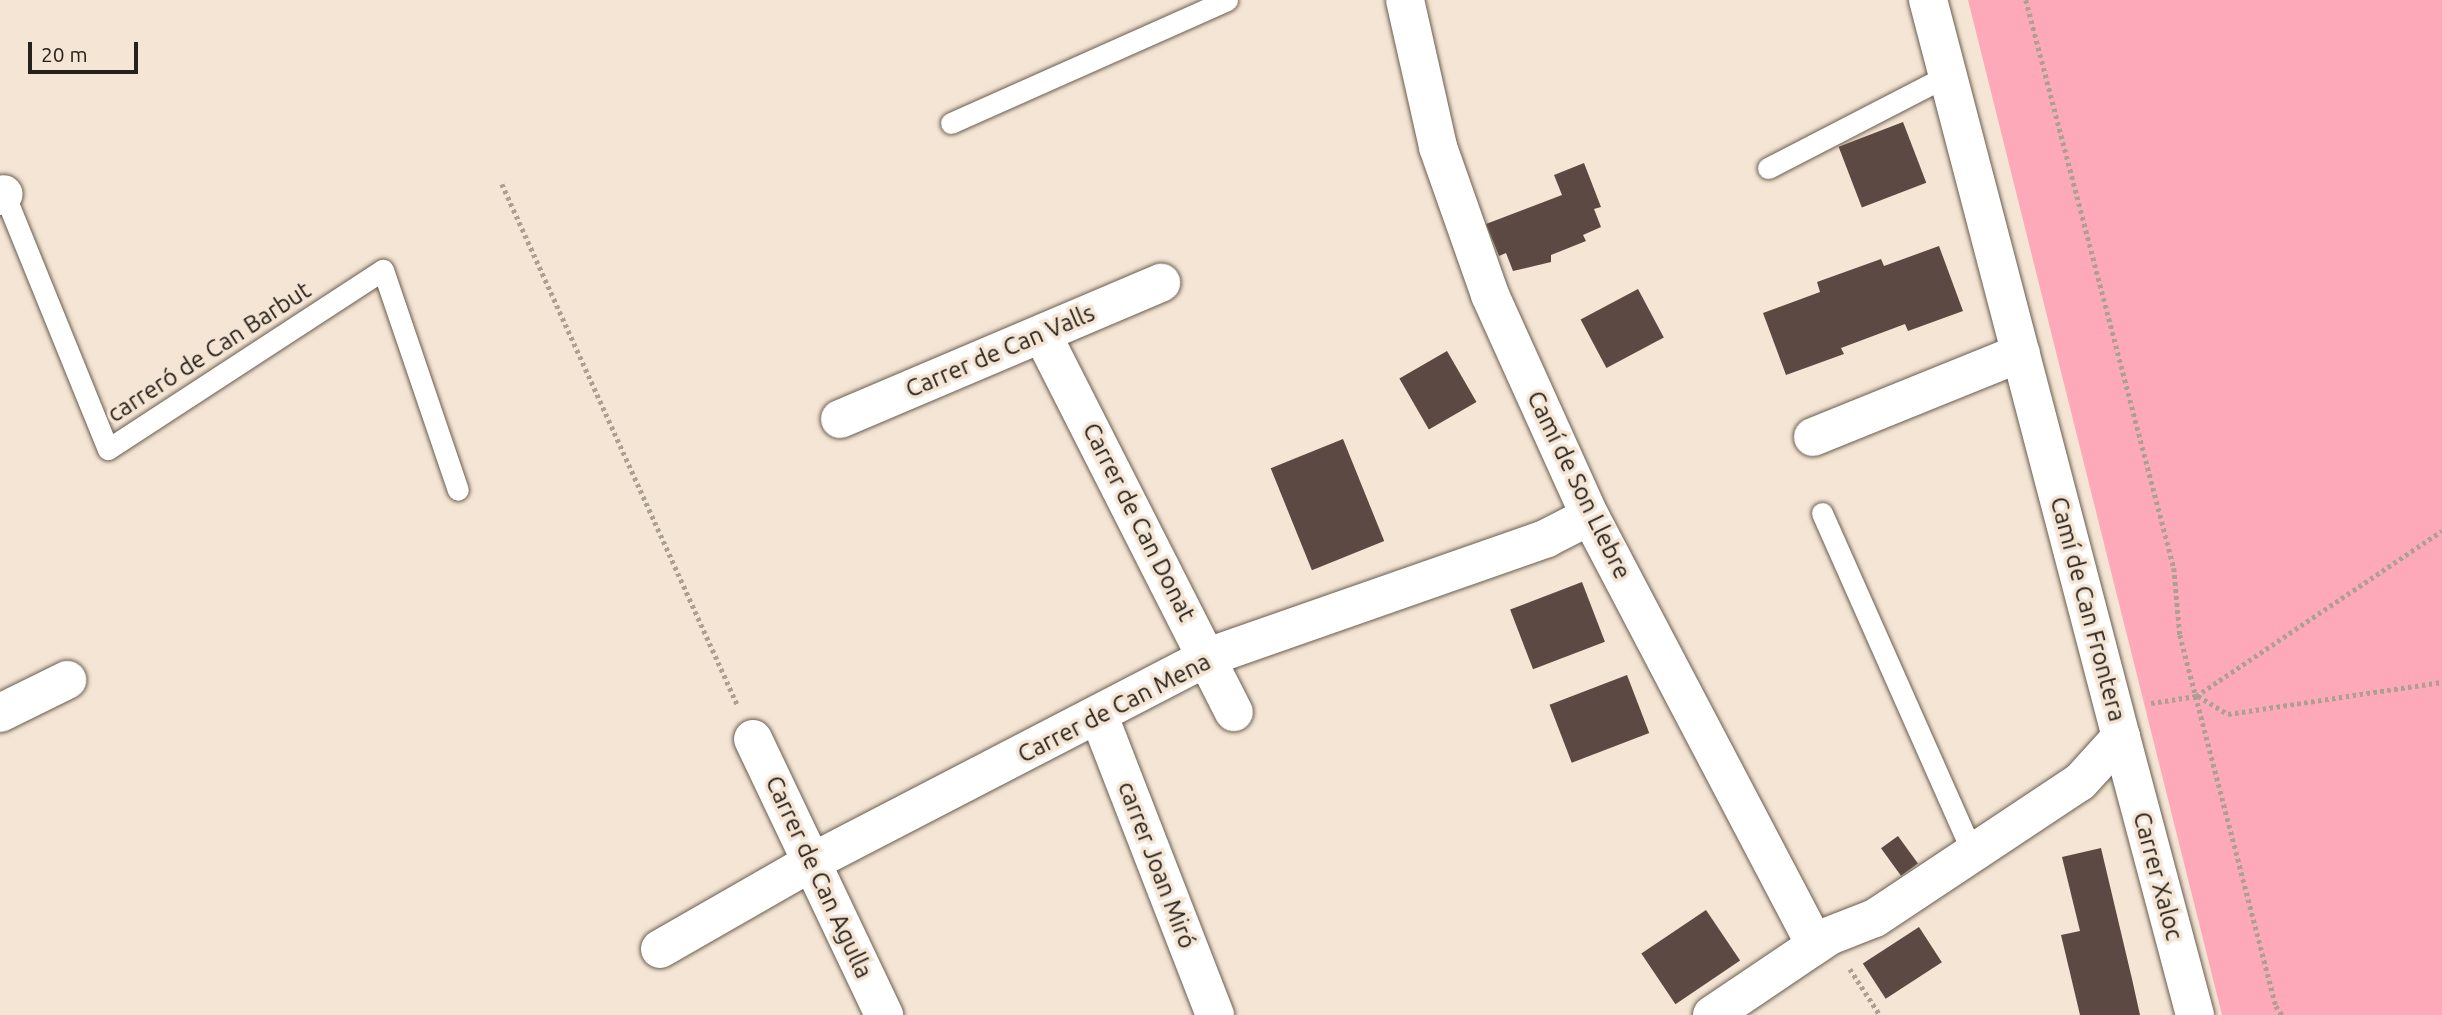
<!DOCTYPE html>
<html>
<head>
<meta charset="utf-8">
<style>
  body { margin:0 }
  #map { position:relative; width:2442px; height:1015px; overflow:hidden; background:#f4e5d4; font-family:Ubuntu,sans-serif }
  div>[style] { position:absolute }
  [style*='--x'] { left:calc(var(--x)*1px); top:calc(var(--y)*1px); width:calc(var(--w)*1px); rotate:calc(var(--a)*1deg) }
  .green>* { inset:0; background:#fda9b9 }
  .building>* { inset:0; background:#5c4943; transform-origin:0 0 }
  .path>* { height:4.5px; margin-top:-2.25px; transform-origin:0; background:repeating-linear-gradient(90deg,#aba092 0 3.5px,transparent 0 7px) }
  .roads { filter:drop-shadow(0 0 2px #6a5d4f) drop-shadow(0 0 2px #6a5d4f) }
  .lane>* { height:21px; margin:-10.5px; padding:0 10.5px; transform-origin:10.5px; border-radius:10.5px; background:#fff }
  .street>* { height:38px; margin:-19px; padding:0 19px; transform-origin:19px; border-radius:19px; background:#fff }
  .secondary>* { height:38px; margin:-19px; padding:0 19px; transform-origin:19px; border-radius:19px; background:#fff }
  span { translate:-50% -50%; white-space:nowrap; text-align:center; line-height:1.15; -webkit-text-stroke:7px #f4e5d4; paint-order:stroke }
  .street-label { font-size:24px; color:#26211b }
  .scale { position:absolute; left:28px; top:42px; width:110px; height:32px; box-sizing:border-box; border:4px solid #26211b; border-top:0; padding-left:9px; font-size:21px; line-height:24px; white-space:nowrap; color:#26211b; -webkit-text-stroke:5px #f4e5d4; paint-order:stroke }
</style>
</head>
<body>
<div id="map">
  <div class="green">
    <div style="clip-path:polygon(1968px 0,2442px 0,2442px 1015px,2222px 1015px)"></div>
  </div>
  <div class="building">
    <div style="left:1903px;top:122px;width:65px;height:69px;rotate:69deg"></div>
    <div style="clip-path:polygon(1584px 163px,1601px 207px,1594px 209px,1601px 227px,1583px 235px,1586px 241px,1551px 255px,1551px 262px,1513px 271px,1506px 253px,1499px 256px,1486px 224px,1562px 195px,1554px 175px)"></div>
    <div style="clip-path:polygon(1939px 246px,1963px 311px,1908px 331px,1905px 324px,1841px 348px,1844px 354px,1786px 375px,1763px 313px,1820px 292px,1817px 282px,1881px 259px,1884px 266px)"></div>
    <div style="left:1638px;top:289px;width:55px;height:65px;rotate:62deg"></div>
    <div style="left:1447px;top:351px;width:59px;height:55px;rotate:60deg"></div>
    <div style="left:1343px;top:439px;width:110px;height:78px;rotate:68deg"></div>
    <div style="left:1582px;top:582px;width:64px;height:77px;rotate:69deg"></div>
    <div style="left:1627px;top:675px;width:62px;height:83px;rotate:69deg"></div>
    <div style="left:1898px;top:836px;width:34px;height:21px;rotate:54deg"></div>
    <div style="clip-path:polygon(2101px 848px,2132px 979px,2140px 1015px,2080px 1015px,2061px 935px,2080px 931px,2062px 857px)"></div>
    <div style="left:1706px;top:910px;width:61px;height:78px;rotate:56deg"></div>
    <div style="left:1919px;top:927px;width:42px;height:67px;rotate:57deg"></div>
  </div>
  <div class="path">
    <div style="--x:2026;--y:0;--w:587;--a:75.4"></div>
    <div style="--x:2174;--y:568;--w:67;--a:84.9"></div>
    <div style="--x:2180;--y:635;--w:383;--a:75.5"></div>
    <div style="--x:2276;--y:1006;--w:11;--a:56"></div>
    <div style="--x:502;--y:184;--w:573;--a:65.67"></div>
    <div style="--x:2198;--y:696;--w:35;--a:31"></div>
    <div style="--x:2228;--y:714;--w:216;--a:-8.5"></div>
    <div style="--x:2151;--y:703;--w:46;--a:-8.8"></div>
    <div style="--x:2196;--y:696;--w:296;--a:-33.9"></div>
    <div style="--x:1850;--y:969;--w:55;--a:56.9"></div>
  </div>
  <div class="roads">
    <div class="lane">
      <div style="--x:951;--y:123;--w:302;--a:-24"></div>
      <div style="--x:1768;--y:168;--w:203;--a:-27.3"></div>
      <div style="--x:1;--y:186;--w:284;--a:67.9"></div>
      <div style="--x:108;--y:449;--w:328;--a:-33.1"></div>
      <div style="--x:383;--y:270;--w:232;--a:71.2"></div>
      <div style="--x:1822;--y:513;--w:372;--a:66.1"></div>
    </div>
    <div class="street">
      <div style="--x:1405;--y:0;--w:151;--a:77.3"></div>
      <div style="--x:1438;--y:147;--w:157;--a:70.6"></div>
      <div style="--x:1490;--y:295;--w:243;--a:65.7"></div>
      <div style="--x:1590;--y:516;--w:484;--a:62.3"></div>
      <div style="--x:0;--y:196;--w:4;--a:-27"></div>
      <div style="--x:1042;--y:334;--w:424;--a:63.1"></div>
      <div style="--x:840;--y:419;--w:349;--a:-23"></div>
      <div style="--x:1813;--y:437;--w:224;--a:-22"></div>
      <div style="--x:0;--y:713;--w:75;--a:-26.2"></div>
      <div style="--x:1099;--y:716;--w:321;--a:68.8"></div>
      <div style="--x:2121;--y:737;--w:288;--a:75.1"></div>
      <div style="--x:753;--y:739;--w:306;--a:64.6"></div>
      <div style="--x:660;--y:949;--w:175;--a:-29.8"></div>
      <div style="--x:812;--y:862;--w:446;--a:-27.4"></div>
      <div style="--x:1208;--y:657;--w:359;--a:-19.3"></div>
      <div style="--x:1547;--y:538;--w:48;--a:-27.1"></div>
    </div>
    <div class="secondary">
      <div style="--x:1712;--y:1015;--w:141;--a:-34"></div>
      <div style="--x:1829;--y:936;--w:49;--a:-21.4"></div>
      <div style="--x:1875;--y:918;--w:246;--a:-33.6"></div>
      <div style="--x:2080;--y:782;--w:61;--a:-47.7"></div>
      <div style="--x:2121;--y:737;--w:762;--a:-104.67"></div>
    </div>
  </div>
  <div class="street-label">
    <span style="left:1000px;top:351px;rotate:-23deg">Carrer de Can Valls</span>
    <span style="left:209px;top:352px;rotate:-33deg">carreró de Can Barbut</span>
    <span style="left:1579px;top:485px;rotate:64deg">Camí de Son Llebre</span>
    <span style="left:1139px;top:522px;rotate:63deg">Carrer de Can Donat</span>
    <span style="left:2088px;top:609px;rotate:75deg">Camí de Can Frontera</span>
    <span style="left:1114px;top:708px;rotate:-27deg">Carrer de Can Mena</span>
    <span style="left:1157px;top:865px;rotate:69deg">carrer Joan Miró</span>
    <span style="left:2158px;top:876px;rotate:75deg">Carrer Xaloc</span>
    <span style="left:819px;top:877px;rotate:65deg">Carrer de Can Agulla</span>
  </div>
  <div class="scale">20 m</div>
</div>
</body>
</html>
